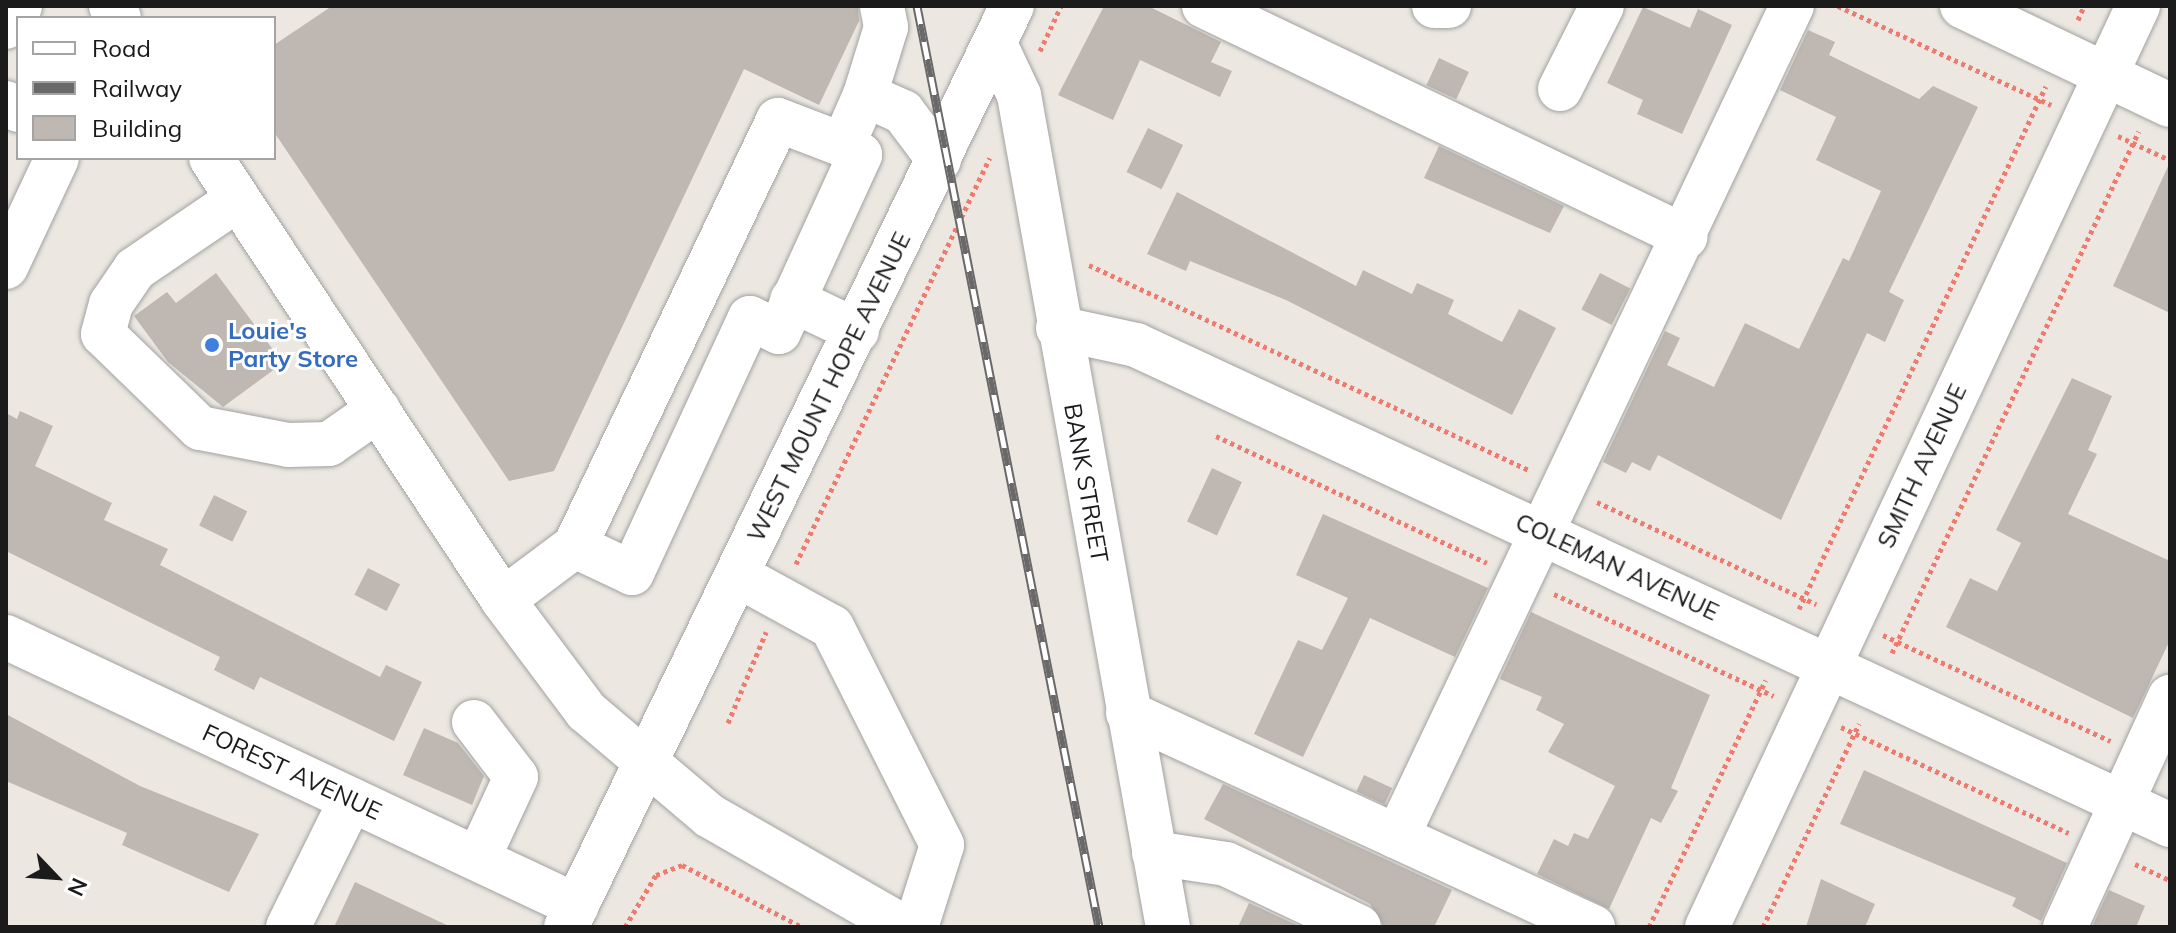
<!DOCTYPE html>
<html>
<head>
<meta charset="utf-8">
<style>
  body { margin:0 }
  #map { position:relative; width:2176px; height:933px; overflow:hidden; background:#ece8e1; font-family:Mulish,sans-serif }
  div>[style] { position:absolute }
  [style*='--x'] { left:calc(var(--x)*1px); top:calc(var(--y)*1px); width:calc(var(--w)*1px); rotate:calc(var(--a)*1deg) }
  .building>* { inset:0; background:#bfb7b1; transform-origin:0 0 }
  .path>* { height:5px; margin-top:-2.5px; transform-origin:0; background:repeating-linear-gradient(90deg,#ee7b70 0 4px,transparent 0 8px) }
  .roads { filter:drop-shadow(0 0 2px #a2a2a2) drop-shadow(0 0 2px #a2a2a2) }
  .minor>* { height:44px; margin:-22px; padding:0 22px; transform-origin:22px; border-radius:22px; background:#fff }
  .rail>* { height:9px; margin-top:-4.5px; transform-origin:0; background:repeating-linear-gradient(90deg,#fff 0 18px,#696969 0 36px); box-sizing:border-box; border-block:2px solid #696969 }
  .dots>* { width:22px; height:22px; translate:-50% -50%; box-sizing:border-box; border:4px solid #fff; border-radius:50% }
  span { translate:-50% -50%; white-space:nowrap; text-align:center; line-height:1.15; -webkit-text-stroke:6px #fff; paint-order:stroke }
  .shop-label { font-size:24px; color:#366cbe; font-weight:700 }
  .left { translate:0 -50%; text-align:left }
  .street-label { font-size:24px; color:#1b1b1b }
  .frame { position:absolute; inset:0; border:8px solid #1b1b1b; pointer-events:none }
  .legend { position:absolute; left:16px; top:16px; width:260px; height:144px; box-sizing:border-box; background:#fff; border:2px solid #a4a4a4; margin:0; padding:10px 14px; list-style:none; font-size:24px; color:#1b1b1b }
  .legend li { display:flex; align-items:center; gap:16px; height:40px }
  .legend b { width:40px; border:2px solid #a4a4a4 }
  .north { position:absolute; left:16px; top:837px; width:80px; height:80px; -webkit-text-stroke:6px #fff; paint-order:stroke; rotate:115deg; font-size:22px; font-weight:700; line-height:32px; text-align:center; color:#1b1b1b }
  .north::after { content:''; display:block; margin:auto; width:28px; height:36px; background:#1b1b1b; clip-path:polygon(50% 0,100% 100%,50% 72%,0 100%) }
</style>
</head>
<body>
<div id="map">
  <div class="building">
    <div style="clip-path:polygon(332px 6px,858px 6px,859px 21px,819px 105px,744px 69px,554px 471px,509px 481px,274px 132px,274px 45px)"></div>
    <div style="clip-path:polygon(1104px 6px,1148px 6px,1221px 42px,1211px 62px,1232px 71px,1220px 97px,1140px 60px,1113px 120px,1058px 95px)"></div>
    <div style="clip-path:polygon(1643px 7px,1690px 28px,1698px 9px,1732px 25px,1682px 134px,1637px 114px,1643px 100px,1607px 83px)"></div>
    <div style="clip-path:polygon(1808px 30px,1835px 42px,1829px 55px,1919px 99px,1933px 86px,1978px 107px,1889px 292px,1904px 300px,1885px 342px,1867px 333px,1781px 520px,1658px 455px,1650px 471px,1632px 462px,1626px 473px,1603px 462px,1665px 331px,1680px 338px,1667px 365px,1714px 387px,1745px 323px,1799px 349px,1843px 258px,1849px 261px,1881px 191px,1816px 160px,1836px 117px,1780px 90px)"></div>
    <div style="left:1439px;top:58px;width:33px;height:30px;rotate:25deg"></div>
    <div style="left:1148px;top:128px;width:39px;height:49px;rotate:26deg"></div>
    <div style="clip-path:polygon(1439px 146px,1564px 206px,1550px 233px,1424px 178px)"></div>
    <div style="clip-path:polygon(2170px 162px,2170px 313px,2113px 286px)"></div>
    <div style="clip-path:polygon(1177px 192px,1356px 286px,1363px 270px,1412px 294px,1417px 283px,1454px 300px,1448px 314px,1502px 342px,1519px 309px,1556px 328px,1512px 415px,1286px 300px,1190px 261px,1186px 271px,1147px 254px)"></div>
    <div style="clip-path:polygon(216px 273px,283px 363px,223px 407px,168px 362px,134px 316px,167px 292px,176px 303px)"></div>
    <div style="left:1600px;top:273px;width:34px;height:41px;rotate:27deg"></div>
    <div style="clip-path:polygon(2072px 378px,2112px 396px,2088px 450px,2097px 454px,2068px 514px,2170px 561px,2170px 640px,2133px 718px,1946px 627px,1970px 578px,1997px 591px,2021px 543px,1996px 530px)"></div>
    <div style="clip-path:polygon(20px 411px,53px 426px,35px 466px,112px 503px,104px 520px,168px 549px,160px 565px,380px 677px,386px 665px,422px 682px,394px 741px,260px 677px,254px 690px,214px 670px,220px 657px,6px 551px,6px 413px,17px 419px)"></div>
    <div style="left:1212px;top:468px;width:33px;height:59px;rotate:25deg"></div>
    <div style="left:214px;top:495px;width:37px;height:34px;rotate:26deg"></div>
    <div style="clip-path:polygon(1323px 514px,1488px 588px,1455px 657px,1370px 618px,1303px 757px,1254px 734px,1298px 640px,1322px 650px,1348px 598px,1296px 575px)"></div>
    <div style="left:368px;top:568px;width:36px;height:30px;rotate:27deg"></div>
    <div style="clip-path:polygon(1531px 612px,1710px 695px,1671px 788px,1678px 791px,1661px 823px,1651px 818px,1609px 909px,1537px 874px,1554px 839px,1568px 846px,1574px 833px,1588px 839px,1615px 786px,1548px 752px,1564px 724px,1536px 710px,1542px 697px,1500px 679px)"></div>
    <div style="clip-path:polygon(6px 714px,140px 786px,259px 834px,229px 892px,122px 845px,127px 833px,6px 781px)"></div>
    <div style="clip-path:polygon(424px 728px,458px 743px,484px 776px,472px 805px,403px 775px)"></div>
    <div style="clip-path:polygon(1864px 770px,2067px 863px,2041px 921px,2012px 906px,2016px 898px,1840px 824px)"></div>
    <div style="left:1364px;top:775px;width:31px;height:18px;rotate:25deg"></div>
    <div style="clip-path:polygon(1223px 784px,1452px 890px,1434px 927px,1384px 927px,1370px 904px,1204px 819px)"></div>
    <div style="clip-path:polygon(1821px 879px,1875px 904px,1865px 927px,1806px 927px)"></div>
    <div style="clip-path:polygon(355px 882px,451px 927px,334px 927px)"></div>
    <div style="clip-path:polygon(2109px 890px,2145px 906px,2136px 927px,2092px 927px)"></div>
    <div style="clip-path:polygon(1249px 903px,1301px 927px,1238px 927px)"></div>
  </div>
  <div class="path">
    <div style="--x:1838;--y:6;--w:235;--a:24.9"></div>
    <div style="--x:2078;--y:20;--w:15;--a:-67"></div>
    <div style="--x:1040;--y:51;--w:50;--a:-65"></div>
    <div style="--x:2118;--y:136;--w:57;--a:24.8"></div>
    <div style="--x:1089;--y:265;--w:487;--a:25"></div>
    <div style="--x:1216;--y:436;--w:299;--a:25.1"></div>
    <div style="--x:1597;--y:502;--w:242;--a:25"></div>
    <div style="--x:796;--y:564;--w:450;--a:-64.5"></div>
    <div style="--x:1554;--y:594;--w:242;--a:24.9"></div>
    <div style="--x:1799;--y:609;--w:578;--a:-64.72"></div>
    <div style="--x:1883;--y:635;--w:251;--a:25"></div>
    <div style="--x:1892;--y:653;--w:577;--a:-64.68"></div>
    <div style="--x:728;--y:723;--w:99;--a:-67.3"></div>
    <div style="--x:1841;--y:727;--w:251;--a:25"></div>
    <div style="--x:2135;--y:864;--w:38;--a:25"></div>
    <div style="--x:625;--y:927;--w:61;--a:-59.2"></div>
    <div style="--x:656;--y:875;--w:28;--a:-21"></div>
    <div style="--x:682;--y:865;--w:135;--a:27.3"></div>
    <div style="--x:1649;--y:927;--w:273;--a:-64.7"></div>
    <div style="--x:1763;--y:927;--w:225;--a:-64.7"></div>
  </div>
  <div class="roads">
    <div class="minor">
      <div style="--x:111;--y:6;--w:14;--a:56"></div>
      <div style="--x:1204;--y:6;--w:534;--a:25.61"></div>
      <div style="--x:1434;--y:6;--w:15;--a:0"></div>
      <div style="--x:1962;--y:6;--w:230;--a:25.5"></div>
      <div style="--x:6;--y:27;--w:25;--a:-56"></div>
      <div style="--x:995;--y:44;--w:56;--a:64.8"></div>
      <div style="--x:1019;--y:95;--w:845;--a:79.85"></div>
      <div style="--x:1560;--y:89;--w:93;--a:-63.2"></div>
      <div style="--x:865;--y:95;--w:71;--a:-72.8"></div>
      <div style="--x:886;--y:27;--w:21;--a:-101"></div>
      <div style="--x:6;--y:103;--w:14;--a:30"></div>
      <div style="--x:211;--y:158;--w:530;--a:56.55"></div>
      <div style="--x:503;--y:600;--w:139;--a:53.2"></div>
      <div style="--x:586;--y:711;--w:162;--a:40.3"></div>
      <div style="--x:710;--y:816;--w:224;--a:29.8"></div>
      <div style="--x:238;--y:199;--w:125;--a:145.8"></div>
      <div style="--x:135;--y:269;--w:42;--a:124.4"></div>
      <div style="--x:111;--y:304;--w:31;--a:105"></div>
      <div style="--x:103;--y:334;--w:135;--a:44.1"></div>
      <div style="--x:200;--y:428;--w:90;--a:10.9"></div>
      <div style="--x:288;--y:445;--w:41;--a:-1.4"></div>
      <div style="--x:329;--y:444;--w:60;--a:-34.8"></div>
      <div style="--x:6;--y:267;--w:120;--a:-64.9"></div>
      <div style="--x:792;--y:300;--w:72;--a:25.5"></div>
      <div style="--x:1058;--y:328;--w:80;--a:12.3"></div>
      <div style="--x:1136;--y:345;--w:1140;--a:24.9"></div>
      <div style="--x:575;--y:546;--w:63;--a:25.3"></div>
      <div style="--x:632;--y:573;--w:281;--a:-65.2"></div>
      <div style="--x:750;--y:318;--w:32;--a:26"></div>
      <div style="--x:779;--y:332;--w:195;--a:-65.4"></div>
      <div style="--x:860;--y:155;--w:20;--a:-150"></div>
      <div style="--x:737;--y:575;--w:108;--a:28.7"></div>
      <div style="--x:832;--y:627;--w:244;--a:63.2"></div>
      <div style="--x:942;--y:845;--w:86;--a:107.6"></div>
      <div style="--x:503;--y:600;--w:90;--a:-36.9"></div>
      <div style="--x:575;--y:546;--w:472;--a:-64.5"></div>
      <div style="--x:778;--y:120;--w:70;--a:21"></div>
      <div style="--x:843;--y:145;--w:55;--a:-66.3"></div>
      <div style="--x:865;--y:95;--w:42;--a:24.1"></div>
      <div style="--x:903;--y:112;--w:60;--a:53.1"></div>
      <div style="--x:6;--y:637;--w:631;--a:25.23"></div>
      <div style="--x:1128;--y:713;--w:512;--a:24.71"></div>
      <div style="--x:474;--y:722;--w:69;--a:52.6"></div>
      <div style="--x:516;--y:777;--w:90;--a:114.9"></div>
      <div style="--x:1397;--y:837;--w:920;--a:-64.58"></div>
      <div style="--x:1154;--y:853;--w:73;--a:8.7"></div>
      <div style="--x:1226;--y:864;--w:147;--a:25.3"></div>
      <div style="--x:288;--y:927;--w:142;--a:-63.6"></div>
      <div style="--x:566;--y:927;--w:1023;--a:-64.16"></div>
      <div style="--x:1707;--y:927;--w:1017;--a:-64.92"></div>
      <div style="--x:2065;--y:927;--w:253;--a:-65.5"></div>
    </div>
  </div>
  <div class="rail">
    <div style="--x:917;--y:6;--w:939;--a:78.82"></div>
  </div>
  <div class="dots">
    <div style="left:212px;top:345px;background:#3f7fe0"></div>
  </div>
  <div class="shop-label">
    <span class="left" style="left:228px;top:345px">Louie's<br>Party Store</span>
  </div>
  <div class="street-label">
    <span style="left:829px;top:387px;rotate:-64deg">WEST MOUNT HOPE AVENUE</span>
    <span style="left:1922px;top:466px;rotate:-65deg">SMITH AVENUE</span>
    <span style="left:1086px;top:483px;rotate:80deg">BANK STREET</span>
    <span style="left:1617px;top:567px;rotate:25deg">COLEMAN AVENUE</span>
    <span style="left:292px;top:772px;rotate:25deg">FOREST AVENUE</span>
  </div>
  <div class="frame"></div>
  <ul class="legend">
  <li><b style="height:10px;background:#fff"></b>Road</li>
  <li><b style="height:10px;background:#696969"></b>Railway</li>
  <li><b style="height:22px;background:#bfb7b1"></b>Building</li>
  </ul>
  <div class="north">N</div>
</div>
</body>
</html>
